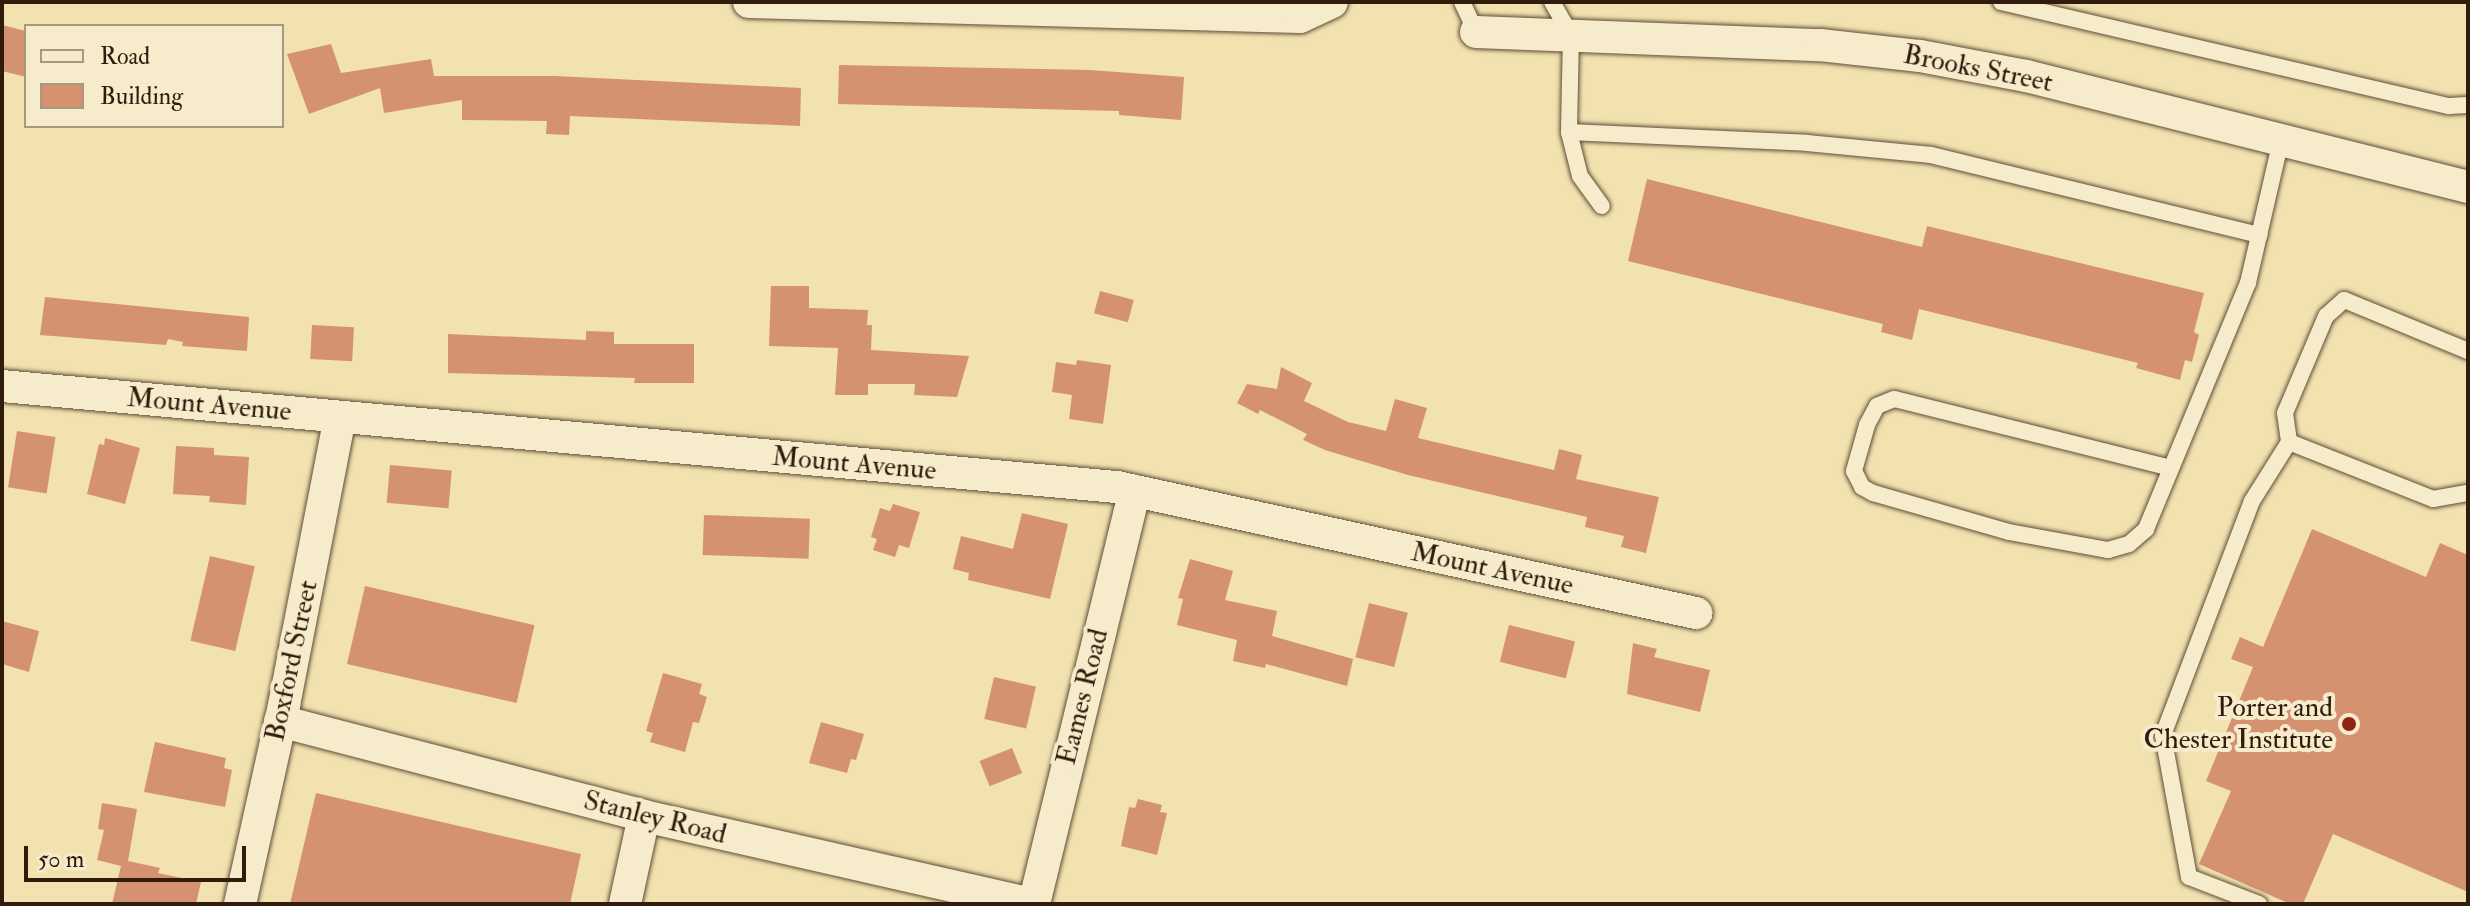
<!DOCTYPE html>
<html>
<head>
<meta charset="utf-8">
<style>
  body { margin:0 }
  #map { position:relative; width:2470px; height:906px; overflow:hidden; background:#f1e2b0; font-family:"IM FELL Double Pica",serif }
  div>[style] { position:absolute }
  [style*='--x'] { left:calc(var(--x)*1px); top:calc(var(--y)*1px); width:calc(var(--w)*1px); rotate:calc(var(--a)*1deg) }
  .building>* { inset:0; background:#d59271; transform-origin:0 0 }
  .roads { filter:drop-shadow(0 0 2px #604d36) drop-shadow(0 0 2px #604d36) }
  .lane>* { height:16px; margin:-8px; padding:0 8px; transform-origin:8px; border-radius:8px; background:#f6eccc }
  .street>* { height:32px; margin:-16px; padding:0 16px; transform-origin:16px; border-radius:16px; background:#f6eccc }
  .dots>* { width:22px; height:22px; translate:-50% -50%; box-sizing:border-box; border:4px solid #f6eccc; border-radius:50% }
  span { translate:-50% -50%; white-space:nowrap; text-align:center; line-height:1.15; -webkit-text-stroke:8px #f6eccc; paint-order:stroke }
  .street-label { font-size:28px; color:#301b0d }
  .poi-label { font-size:28px; color:#301b0d }
  .right { translate:-100% -50%; text-align:right }
  .frame { position:absolute; inset:0; border:4px solid #301b0d; pointer-events:none }
  .legend { position:absolute; left:24px; top:24px; width:260px; height:104px; box-sizing:border-box; background:#f6eccc; border:2px solid #a79880; margin:0; padding:10px 14px; list-style:none; font-size:24px; color:#301b0d }
  .legend li { display:flex; align-items:center; gap:16px; height:40px }
  .legend b { width:40px; border:2px solid #a79880 }
  .scale { position:absolute; left:24px; top:846px; width:222px; height:36px; box-sizing:border-box; border:4px solid #301b0d; border-top:0; padding-left:10px; font-size:24px; line-height:28px; white-space:nowrap; color:#301b0d; -webkit-text-stroke:6px #f6eccc; paint-order:stroke }
</style>
</head>
<body>
<div id="map">
  <div class="building">
    <div style="clip-path:polygon(2px 25px,26px 31px,26px 77px,2px 71px)"></div>
    <div style="clip-path:polygon(331px 44px,341px 73px,431px 59px,434px 76px,555px 76px,801px 88px,800px 126px,570px 116px,569px 135px,546px 134px,547px 121px,462px 120px,462px 100px,384px 113px,380px 88px,309px 114px,287px 54px)"></div>
    <div style="clip-path:polygon(839px 65px,1090px 70px,1184px 77px,1181px 120px,1119px 115px,1119px 111px,838px 104px)"></div>
    <div style="clip-path:polygon(1647px 179px,1922px 247px,1927px 226px,2204px 293px,2194px 332px,2199px 335px,2192px 362px,2185px 360px,2180px 380px,2136px 368px,2138px 363px,1919px 309px,1912px 340px,1881px 332px,1883px 324px,1628px 261px)"></div>
    <div style="clip-path:polygon(771px 286px,809px 286px,809px 308px,868px 310px,867px 325px,872px 325px,871px 350px,969px 356px,957px 397px,914px 395px,915px 384px,868px 384px,868px 395px,835px 395px,838px 348px,769px 346px)"></div>
    <div style="left:1100px;top:291px;width:35px;height:23px;rotate:15deg"></div>
    <div style="clip-path:polygon(45px 297px,249px 317px,247px 351px,182px 346px,183px 342px,168px 339px,166px 345px,40px 335px)"></div>
    <div style="left:312px;top:325px;width:42px;height:34px;rotate:3deg"></div>
    <div style="clip-path:polygon(586px 331px,614px 332px,614px 344px,694px 344px,694px 383px,634px 383px,635px 378px,448px 373px,448px 334px,586px 340px)"></div>
    <div style="clip-path:polygon(1077px 360px,1111px 365px,1103px 424px,1069px 419px,1072px 395px,1052px 392px,1056px 362px,1076px 365px)"></div>
    <div style="clip-path:polygon(1281px 367px,1312px 383px,1304px 401px,1348px 422px,1386px 431px,1395px 399px,1427px 408px,1418px 438px,1554px 470px,1559px 449px,1582px 455px,1576px 479px,1659px 497px,1646px 553px,1621px 547px,1624px 536px,1585px 527px,1587px 517px,1408px 475px,1325px 450px,1303px 440px,1307px 434px,1260px 410px,1258px 414px,1237px 403px,1247px 384px,1277px 389px)"></div>
    <div style="left:17px;top:431px;width:39px;height:57px;rotate:9deg"></div>
    <div style="clip-path:polygon(105px 438px,140px 448px,125px 504px,87px 494px,99px 444px,104px 445px)"></div>
    <div style="clip-path:polygon(176px 446px,214px 448px,214px 455px,249px 457px,246px 505px,209px 502px,210px 496px,173px 494px)"></div>
    <div style="left:390px;top:465px;width:62px;height:38px;rotate:5deg"></div>
    <div style="clip-path:polygon(893px 504px,920px 512px,909px 548px,899px 545px,895px 557px,873px 550px,877px 539px,871px 537px,880px 508px,890px 511px)"></div>
    <div style="clip-path:polygon(1022px 513px,1068px 524px,1050px 599px,968px 580px,969px 573px,953px 569px,961px 536px,1013px 549px)"></div>
    <div style="left:704px;top:515px;width:106px;height:40px;rotate:2deg"></div>
    <div style="clip-path:polygon(2312px 529px,2426px 577px,2440px 543px,2468px 555px,2468px 892px,2333px 834px,2303px 904px,2290px 904px,2199px 864px,2231px 791px,2206px 781px,2253px 667px,2231px 659px,2240px 637px,2263px 647px)"></div>
    <div style="left:210px;top:556px;width:46px;height:87px;rotate:13deg"></div>
    <div style="clip-path:polygon(1190px 559px,1233px 571px,1225px 600px,1277px 611px,1272px 636px,1353px 659px,1347px 686px,1266px 664px,1265px 668px,1233px 661px,1237px 640px,1177px 625px,1183px 599px,1178px 598px)"></div>
    <div style="left:365px;top:586px;width:174px;height:80px;rotate:13deg"></div>
    <div style="left:1369px;top:603px;width:40px;height:56px;rotate:14deg"></div>
    <div style="clip-path:polygon(2px 621px,39px 631px,29px 672px,2px 664px)"></div>
    <div style="left:1509px;top:625px;width:68px;height:38px;rotate:14deg"></div>
    <div style="clip-path:polygon(1633px 643px,1657px 649px,1654px 657px,1710px 670px,1700px 712px,1627px 694px)"></div>
    <div style="clip-path:polygon(663px 673px,702px 684px,699px 694px,707px 697px,699px 723px,693px 722px,685px 752px,650px 742px,653px 733px,646px 731px)"></div>
    <div style="left:994px;top:677px;width:43px;height:43px;rotate:13deg"></div>
    <div style="clip-path:polygon(821px 722px,864px 734px,856px 760px,851px 759px,847px 773px,809px 763px)"></div>
    <div style="clip-path:polygon(155px 742px,226px 758px,224px 768px,232px 770px,225px 807px,144px 792px)"></div>
    <div style="left:1012px;top:748px;width:27px;height:35px;rotate:68deg"></div>
    <div style="clip-path:polygon(316px 793px,581px 854px,570px 904px,290px 904px)"></div>
    <div style="clip-path:polygon(1138px 799px,1162px 805px,1160px 812px,1167px 813px,1157px 855px,1121px 846px,1129px 807px,1135px 808px)"></div>
    <div style="clip-path:polygon(102px 803px,137px 809px,128px 861px,160px 868px,158px 873px,201px 882px,196px 904px,112px 904px,121px 866px,97px 860px,104px 830px,98px 829px)"></div>
  </div>
  <div class="roads">
    <div class="lane">
      <div style="--x:1462;--y:2;--w:33;--a:65"></div>
      <div style="--x:1552;--y:2;--w:38;--a:60"></div>
      <div style="--x:1571;--y:35;--w:97;--a:91.2"></div>
      <div style="--x:1569;--y:132;--w:238;--a:2.6"></div>
      <div style="--x:1807;--y:143;--w:125;--a:5.5"></div>
      <div style="--x:1931;--y:155;--w:338;--a:13.7"></div>
      <div style="--x:2001;--y:2;--w:460;--a:13.1"></div>
      <div style="--x:2449;--y:106;--w:19;--a:-3"></div>
      <div style="--x:1569;--y:132;--w:45;--a:76"></div>
      <div style="--x:1580;--y:176;--w:37;--a:54"></div>
      <div style="--x:2468;--y:351;--w:134;--a:-157.6"></div>
      <div style="--x:2344;--y:300;--w:24;--a:138"></div>
      <div style="--x:2326;--y:316;--w:105;--a:112.9"></div>
      <div style="--x:2285;--y:413;--w:29;--a:82"></div>
      <div style="--x:2289;--y:442;--w:155;--a:21.6"></div>
      <div style="--x:2433;--y:499;--w:36;--a:-10"></div>
      <div style="--x:2171;--y:468;--w:285;--a:-166"></div>
      <div style="--x:1894;--y:399;--w:18;--a:158"></div>
      <div style="--x:1877;--y:406;--w:21;--a:118"></div>
      <div style="--x:1867;--y:425;--w:48;--a:105.8"></div>
      <div style="--x:1854;--y:471;--w:18;--a:63"></div>
      <div style="--x:1862;--y:487;--w:13;--a:29"></div>
      <div style="--x:1873;--y:493;--w:141;--a:16"></div>
      <div style="--x:2009;--y:532;--w:101;--a:10.3"></div>
      <div style="--x:2108;--y:550;--w:22;--a:-16"></div>
      <div style="--x:2129;--y:544;--w:23;--a:-41"></div>
      <div style="--x:2146;--y:529;--w:266;--a:-67.5"></div>
      <div style="--x:2248;--y:283;--w:147;--a:-77"></div>
      <div style="--x:2259;--y:904;--w:75;--a:-158.9"></div>
      <div style="--x:2189;--y:877;--w:144;--a:-100.4"></div>
      <div style="--x:2163;--y:735;--w:250;--a:-69.2"></div>
      <div style="--x:2252;--y:501;--w:70;--a:-57.9"></div>
    </div>
    <div class="street">
      <div style="--x:749;--y:2;--w:551;--a:1.56"></div>
      <div style="--x:1300;--y:17;--w:35;--a:-25"></div>
      <div style="--x:1476;--y:32;--w:344;--a:2.2"></div>
      <div style="--x:1820;--y:45;--w:101;--a:6.3"></div>
      <div style="--x:1920;--y:56;--w:108;--a:10.7"></div>
      <div style="--x:2026;--y:76;--w:456;--a:14.1"></div>
      <div style="--x:2;--y:386;--w:1120;--a:5.18"></div>
      <div style="--x:1117;--y:487;--w:593;--a:12.28"></div>
      <div style="--x:280;--y:721;--w:376;--a:14.6"></div>
      <div style="--x:644;--y:816;--w:397;--a:12.8"></div>
      <div style="--x:240;--y:904;--w:204;--a:-77.5"></div>
      <div style="--x:284;--y:705;--w:293;--a:-79"></div>
      <div style="--x:625;--y:904;--w:90;--a:-77.8"></div>
      <div style="--x:1034;--y:904;--w:425;--a:-76.3"></div>
    </div>
  </div>
  <div class="dots">
    <div style="left:2349px;top:724px;background:#8f2418"></div>
  </div>
  <div class="street-label">
    <span style="left:1978px;top:69px;rotate:11deg">Brooks Street</span>
    <span style="left:209px;top:405px;rotate:5deg">Mount Avenue</span>
    <span style="left:854px;top:464px;rotate:5deg">Mount Avenue</span>
    <span style="left:1492px;top:569px;rotate:12deg">Mount Avenue</span>
    <span style="left:292px;top:661px;rotate:-78deg">Boxford Street</span>
    <span style="left:1083px;top:697px;rotate:-76deg">Eames Road</span>
    <span style="left:655px;top:818px;rotate:14deg">Stanley Road</span>
  </div>
  <div class="poi-label">
    <span class="right" style="left:2333px;top:724px">Porter and<br>Chester Institute</span>
  </div>
  <div class="frame"></div>
  <ul class="legend">
  <li><b style="height:10px;background:#f6eccc"></b>Road</li>
  <li><b style="height:22px;background:#d59271"></b>Building</li>
  </ul>
  <div class="scale">50 m</div>
</div>
</body>
</html>
